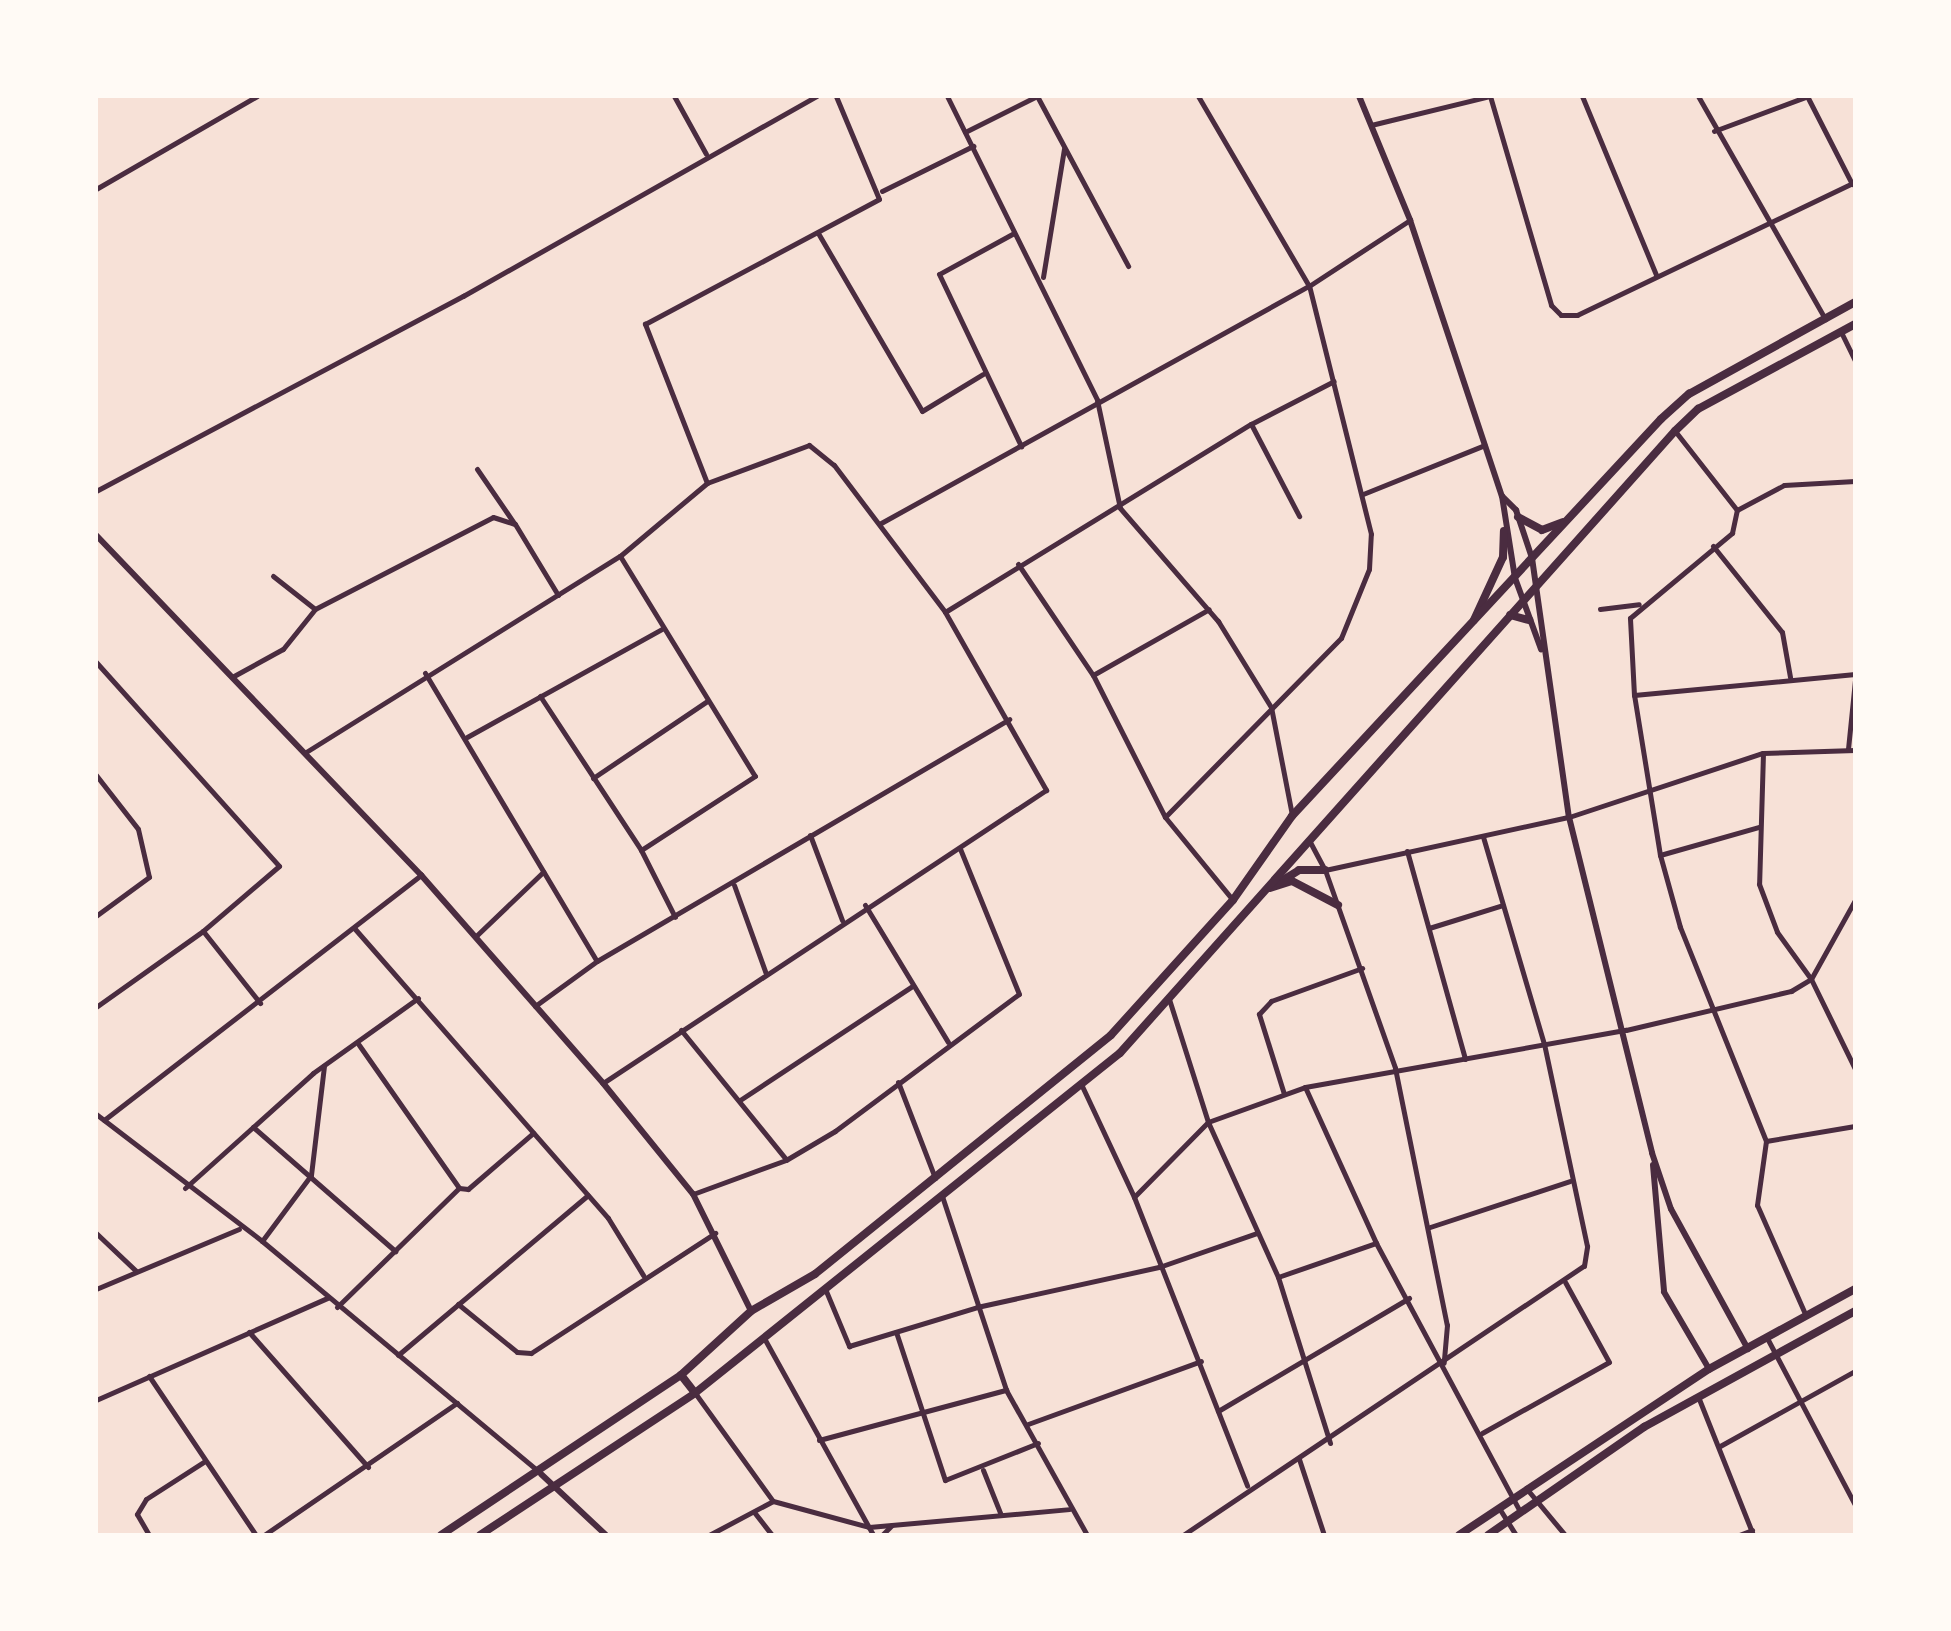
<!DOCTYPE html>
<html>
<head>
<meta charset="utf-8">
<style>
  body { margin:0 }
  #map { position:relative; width:1951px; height:1631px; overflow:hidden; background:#f7e1d7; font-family:Cabin,sans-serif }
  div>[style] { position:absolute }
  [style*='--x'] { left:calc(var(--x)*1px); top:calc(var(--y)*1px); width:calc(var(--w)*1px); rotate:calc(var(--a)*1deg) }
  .minor>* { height:5px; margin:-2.5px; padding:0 2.5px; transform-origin:2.5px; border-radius:2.5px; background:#4a2c40 }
  .tertiary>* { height:6px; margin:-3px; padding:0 3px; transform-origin:3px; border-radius:3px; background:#4a2c40 }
  .primary>* { height:8px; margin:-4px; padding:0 4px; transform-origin:4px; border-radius:4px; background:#4a2c40 }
  .trunk>* { height:8px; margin:-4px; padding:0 4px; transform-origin:4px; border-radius:4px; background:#4a2c40 }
  span { translate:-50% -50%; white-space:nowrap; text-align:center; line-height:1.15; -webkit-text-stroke:6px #fffaf5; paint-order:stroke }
  .frame { position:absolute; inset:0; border:98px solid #fffaf5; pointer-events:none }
</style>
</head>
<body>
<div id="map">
  <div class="minor">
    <div style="--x:674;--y:96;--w:66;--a:61.1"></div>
    <div style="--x:947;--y:96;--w:339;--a:63.7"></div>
    <div style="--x:1097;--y:400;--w:110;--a:78"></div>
    <div style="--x:1120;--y:508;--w:150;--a:49.1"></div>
    <div style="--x:1218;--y:621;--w:101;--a:58.4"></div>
    <div style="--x:1271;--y:707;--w:110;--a:79"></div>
    <div style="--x:1490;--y:96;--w:218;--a:73.7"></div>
    <div style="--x:1551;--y:305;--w:14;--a:45"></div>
    <div style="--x:1561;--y:315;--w:16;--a:0"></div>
    <div style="--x:1577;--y:315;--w:308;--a:-25.6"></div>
    <div style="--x:1582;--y:96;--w:194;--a:67.5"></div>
    <div style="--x:1698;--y:96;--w:257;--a:60.3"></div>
    <div style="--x:1807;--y:96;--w:99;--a:62.9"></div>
    <div style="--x:1371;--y:125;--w:122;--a:-13.7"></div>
    <div style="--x:1714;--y:131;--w:100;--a:-20.4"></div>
    <div style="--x:965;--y:132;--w:80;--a:-26.6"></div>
    <div style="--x:1037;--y:96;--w:193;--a:61.8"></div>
    <div style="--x:96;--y:189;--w:186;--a:-30"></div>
    <div style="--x:882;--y:191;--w:102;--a:-26.3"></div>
    <div style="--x:818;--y:233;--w:206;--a:59.7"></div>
    <div style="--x:922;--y:411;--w:71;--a:-31.2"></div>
    <div style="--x:1014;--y:233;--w:85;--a:151.3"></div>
    <div style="--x:939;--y:274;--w:191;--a:64.5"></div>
    <div style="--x:1043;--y:277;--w:130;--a:-80.7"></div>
    <div style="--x:1841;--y:332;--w:32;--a:64"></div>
    <div style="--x:1251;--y:424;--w:104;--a:62.4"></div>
    <div style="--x:1675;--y:431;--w:100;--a:51.9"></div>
    <div style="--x:477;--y:469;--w:65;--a:55.6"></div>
    <div style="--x:707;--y:483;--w:171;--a:-111.3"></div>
    <div style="--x:645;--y:324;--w:265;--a:-28.1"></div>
    <div style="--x:879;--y:199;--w:112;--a:-112.7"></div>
    <div style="--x:96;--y:491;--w:416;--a:-28"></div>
    <div style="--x:463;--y:296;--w:407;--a:-29.5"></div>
    <div style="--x:1363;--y:494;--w:131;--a:-21.9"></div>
    <div style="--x:881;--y:523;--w:489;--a:-29"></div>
    <div style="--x:1309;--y:286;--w:121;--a:-33.2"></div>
    <div style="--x:1713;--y:546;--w:110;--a:51.3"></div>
    <div style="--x:1782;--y:632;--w:46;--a:79.9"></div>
    <div style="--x:620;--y:556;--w:258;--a:58.5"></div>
    <div style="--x:755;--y:776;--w:136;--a:147"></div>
    <div style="--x:641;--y:850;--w:75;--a:63.1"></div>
    <div style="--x:1018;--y:564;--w:134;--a:56"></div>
    <div style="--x:1093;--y:675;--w:159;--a:63.1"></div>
    <div style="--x:1165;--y:817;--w:107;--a:50.7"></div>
    <div style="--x:273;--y:576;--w:53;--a:38.2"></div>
    <div style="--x:1600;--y:609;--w:39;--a:-7"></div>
    <div style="--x:945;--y:612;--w:359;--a:-31.6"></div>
    <div style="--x:1251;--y:424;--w:93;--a:-27.4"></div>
    <div style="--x:96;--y:662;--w:274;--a:48.1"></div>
    <div style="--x:279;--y:866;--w:100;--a:139.5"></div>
    <div style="--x:425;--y:673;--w:335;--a:59.2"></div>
    <div style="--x:1093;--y:675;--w:133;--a:-29.6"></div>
    <div style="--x:232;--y:677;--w:58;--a:-28.8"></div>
    <div style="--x:283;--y:649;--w:51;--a:-51.3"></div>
    <div style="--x:315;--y:609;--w:200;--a:-27.3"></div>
    <div style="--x:493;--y:517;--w:23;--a:18"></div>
    <div style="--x:515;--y:524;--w:83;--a:58.8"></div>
    <div style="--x:1634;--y:695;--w:222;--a:-5.4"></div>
    <div style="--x:540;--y:696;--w:184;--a:56.7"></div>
    <div style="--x:467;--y:737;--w:223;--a:-29"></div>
    <div style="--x:1848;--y:749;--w:69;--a:-84.2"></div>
    <div style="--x:306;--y:752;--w:370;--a:-32"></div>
    <div style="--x:620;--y:556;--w:114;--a:-40"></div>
    <div style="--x:707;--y:483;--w:109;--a:-20.4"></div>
    <div style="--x:809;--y:445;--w:32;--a:39"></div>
    <div style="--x:834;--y:465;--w:184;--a:52.9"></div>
    <div style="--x:945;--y:612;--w:205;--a:60.4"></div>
    <div style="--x:1046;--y:790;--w:531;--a:146.52"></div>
    <div style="--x:1763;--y:753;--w:131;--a:91.7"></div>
    <div style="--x:1759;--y:884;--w:51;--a:69.4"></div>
    <div style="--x:1777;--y:932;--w:58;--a:54.1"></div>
    <div style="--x:1811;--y:979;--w:100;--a:63.9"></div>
    <div style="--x:96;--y:775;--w:68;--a:52.1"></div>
    <div style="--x:138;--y:829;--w:49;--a:77.1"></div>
    <div style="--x:149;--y:877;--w:66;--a:143.7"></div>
    <div style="--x:593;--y:778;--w:138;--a:-34"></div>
    <div style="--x:1165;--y:817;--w:251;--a:-45.5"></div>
    <div style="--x:1341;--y:638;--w:74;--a:-67.9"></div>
    <div style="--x:1369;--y:569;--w:35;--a:-87"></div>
    <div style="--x:1371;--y:534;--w:256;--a:-104"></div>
    <div style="--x:1309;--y:286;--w:220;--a:-120.3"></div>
    <div style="--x:810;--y:835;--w:91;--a:69.4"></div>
    <div style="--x:1310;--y:842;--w:32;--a:62"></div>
    <div style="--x:1325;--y:870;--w:250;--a:-12.3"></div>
    <div style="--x:1569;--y:817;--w:204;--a:-18.3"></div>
    <div style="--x:1763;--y:753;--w:92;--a:-1.9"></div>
    <div style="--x:1407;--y:851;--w:216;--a:74.4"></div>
    <div style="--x:1660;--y:855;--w:103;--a:-15.8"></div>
    <div style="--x:1325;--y:870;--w:210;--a:70.5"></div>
    <div style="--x:1395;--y:1068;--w:262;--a:78.6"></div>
    <div style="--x:1447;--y:1325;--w:38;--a:95"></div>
    <div style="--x:734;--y:885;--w:95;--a:70.2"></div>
    <div style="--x:865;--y:905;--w:160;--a:58.8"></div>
    <div style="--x:1429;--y:928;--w:77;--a:-17.3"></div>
    <div style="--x:355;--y:929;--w:384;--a:48.8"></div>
    <div style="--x:608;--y:1218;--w:67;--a:58.4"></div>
    <div style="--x:476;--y:936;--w:93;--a:-43.7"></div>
    <div style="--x:1169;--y:999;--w:129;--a:72.4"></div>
    <div style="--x:1208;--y:1122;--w:170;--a:65.7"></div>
    <div style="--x:1278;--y:1277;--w:174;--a:72.6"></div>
    <div style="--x:535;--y:1006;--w:77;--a:-36"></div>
    <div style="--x:597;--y:961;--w:478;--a:-30.4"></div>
    <div style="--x:96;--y:1007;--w:131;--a:-35.4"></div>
    <div style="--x:203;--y:931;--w:92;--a:51.6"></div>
    <div style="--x:681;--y:1030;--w:166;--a:50.9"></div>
    <div style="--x:359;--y:1045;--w:174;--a:55"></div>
    <div style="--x:898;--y:1082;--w:103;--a:68.9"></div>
    <div style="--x:1082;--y:1086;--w:123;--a:64.9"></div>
    <div style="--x:1134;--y:1197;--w:310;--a:68.6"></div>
    <div style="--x:1305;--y:1087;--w:171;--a:65.5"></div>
    <div style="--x:1376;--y:1243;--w:304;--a:61.8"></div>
    <div style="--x:1284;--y:1094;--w:84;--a:-107.4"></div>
    <div style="--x:1259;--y:1014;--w:18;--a:-47"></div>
    <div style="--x:1271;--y:1001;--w:97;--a:-19.9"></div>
    <div style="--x:740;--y:1100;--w:206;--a:-33.5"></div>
    <div style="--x:96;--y:1114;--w:209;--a:37.4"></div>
    <div style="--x:262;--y:1241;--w:358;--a:39.8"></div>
    <div style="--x:104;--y:1120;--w:401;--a:-37.7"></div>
    <div style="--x:253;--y:1127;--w:189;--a:41.1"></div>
    <div style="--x:1766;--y:1141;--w:90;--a:-9.6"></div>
    <div style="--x:185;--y:1188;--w:172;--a:-41.9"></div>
    <div style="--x:313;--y:1073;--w:129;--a:-35.5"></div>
    <div style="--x:693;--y:1194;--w:99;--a:-20.1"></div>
    <div style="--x:786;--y:1160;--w:57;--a:-30.6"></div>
    <div style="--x:835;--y:1131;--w:229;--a:-36.7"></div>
    <div style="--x:1019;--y:994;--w:157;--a:-112.1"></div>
    <div style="--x:942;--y:1196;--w:204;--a:71.7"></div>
    <div style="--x:1006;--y:1390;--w:166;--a:60.8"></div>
    <div style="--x:1134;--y:1197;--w:105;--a:-45.4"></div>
    <div style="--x:1208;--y:1122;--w:103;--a:-19.8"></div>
    <div style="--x:1305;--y:1087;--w:326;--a:-10.1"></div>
    <div style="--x:1626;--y:1030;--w:170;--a:-13.3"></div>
    <div style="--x:1791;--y:991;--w:23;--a:-31"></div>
    <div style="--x:1811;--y:979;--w:90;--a:-60.9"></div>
    <div style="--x:1430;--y:1227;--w:147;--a:-18.2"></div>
    <div style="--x:96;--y:1233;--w:55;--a:43.5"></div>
    <div style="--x:262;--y:1241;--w:82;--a:-53.4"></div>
    <div style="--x:311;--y:1175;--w:110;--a:-83.2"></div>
    <div style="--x:1278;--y:1277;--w:104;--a:-19.1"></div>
    <div style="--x:96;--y:1289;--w:155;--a:-22.8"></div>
    <div style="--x:826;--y:1291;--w:60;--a:67.3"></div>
    <div style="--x:849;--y:1346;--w:134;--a:-16.9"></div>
    <div style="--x:977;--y:1307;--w:186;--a:-12.4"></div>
    <div style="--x:1159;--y:1267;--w:104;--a:-19.1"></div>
    <div style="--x:458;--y:1304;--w:76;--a:39.1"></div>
    <div style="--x:517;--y:1352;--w:14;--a:4"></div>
    <div style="--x:531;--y:1353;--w:220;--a:-33.1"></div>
    <div style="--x:337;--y:1307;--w:170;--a:-44.3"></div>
    <div style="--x:459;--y:1188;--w:9;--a:6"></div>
    <div style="--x:468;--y:1189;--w:86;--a:-40.7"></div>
    <div style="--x:1806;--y:1316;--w:121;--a:-113.8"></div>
    <div style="--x:1757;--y:1205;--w:65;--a:-82"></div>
    <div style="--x:1766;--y:1141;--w:231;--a:-111.9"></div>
    <div style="--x:1680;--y:927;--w:75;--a:-105.5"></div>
    <div style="--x:1660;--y:855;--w:162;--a:-99.2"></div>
    <div style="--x:1634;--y:695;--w:77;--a:-93"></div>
    <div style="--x:1630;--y:618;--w:133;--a:-39.8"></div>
    <div style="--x:1732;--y:533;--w:24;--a:-78"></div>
    <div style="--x:1737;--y:510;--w:53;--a:-28"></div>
    <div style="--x:1784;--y:485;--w:71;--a:-3.2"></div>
    <div style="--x:249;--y:1332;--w:180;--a:48.6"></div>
    <div style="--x:896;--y:1332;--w:156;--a:71.7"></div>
    <div style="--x:945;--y:1480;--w:100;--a:-21.7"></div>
    <div style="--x:764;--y:1338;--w:225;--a:61"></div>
    <div style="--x:1767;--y:1338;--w:189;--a:62.2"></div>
    <div style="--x:398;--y:1355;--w:248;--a:-40.1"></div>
    <div style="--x:149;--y:1376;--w:192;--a:56.1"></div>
    <div style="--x:695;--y:1393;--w:133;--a:54.2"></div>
    <div style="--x:1699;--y:1399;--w:146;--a:68.3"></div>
    <div style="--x:96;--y:1400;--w:253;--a:-23.8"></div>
    <div style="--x:1218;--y:1411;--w:222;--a:-30.6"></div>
    <div style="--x:1028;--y:1424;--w:184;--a:-20"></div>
    <div style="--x:1482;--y:1433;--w:145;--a:-29.2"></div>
    <div style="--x:1609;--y:1362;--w:91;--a:-118.8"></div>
    <div style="--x:819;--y:1440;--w:194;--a:-15"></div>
    <div style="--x:1720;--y:1446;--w:154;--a:-29.1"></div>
    <div style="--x:1299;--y:1459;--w:80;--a:71.8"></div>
    <div style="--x:983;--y:1470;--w:48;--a:68.2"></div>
    <div style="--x:1526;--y:1488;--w:61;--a:50.3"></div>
    <div style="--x:1499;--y:1508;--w:32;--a:58"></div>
    <div style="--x:754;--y:1512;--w:29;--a:52"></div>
    <div style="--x:149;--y:1535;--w:24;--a:-120"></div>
    <div style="--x:137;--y:1514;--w:17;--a:-59"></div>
    <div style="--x:146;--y:1499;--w:70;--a:-32.8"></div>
    <div style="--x:264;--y:1535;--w:234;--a:-34.4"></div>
    <div style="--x:709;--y:1535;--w:72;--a:-28"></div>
    <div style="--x:773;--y:1501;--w:99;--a:15.2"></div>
    <div style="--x:869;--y:1527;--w:201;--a:-5.1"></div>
    <div style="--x:882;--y:1535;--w:14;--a:-45"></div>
    <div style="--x:1183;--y:1535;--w:483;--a:-33.9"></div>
    <div style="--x:1584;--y:1266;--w:20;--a:-81"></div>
    <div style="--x:1587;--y:1246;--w:207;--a:-102"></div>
    <div style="--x:1544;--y:1044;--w:216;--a:-106.4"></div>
    <div style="--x:1739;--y:1535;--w:14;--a:-21"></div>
  </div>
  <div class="tertiary">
    <div style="--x:1359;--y:96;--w:134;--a:67.6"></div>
    <div style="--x:1410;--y:220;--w:291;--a:71.6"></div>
    <div style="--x:1502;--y:496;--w:83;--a:81"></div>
    <div style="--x:1515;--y:578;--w:76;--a:69.9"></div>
    <div style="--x:1502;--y:496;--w:20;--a:45"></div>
    <div style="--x:1516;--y:510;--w:51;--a:71.6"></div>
    <div style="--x:1532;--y:558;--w:262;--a:81.9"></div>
    <div style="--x:1569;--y:817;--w:346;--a:76.1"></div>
    <div style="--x:1652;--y:1153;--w:59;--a:71.3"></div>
    <div style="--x:1671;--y:1209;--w:160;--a:61.2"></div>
    <div style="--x:96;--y:535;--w:470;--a:46.3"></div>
    <div style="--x:421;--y:875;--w:276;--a:48.8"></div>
    <div style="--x:603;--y:1083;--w:143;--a:51"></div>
    <div style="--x:693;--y:1194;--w:131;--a:63.6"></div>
    <div style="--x:1653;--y:1165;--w:127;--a:85"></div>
    <div style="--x:1664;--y:1292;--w:89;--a:59.7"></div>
    <div style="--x:541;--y:1474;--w:89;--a:43.2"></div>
  </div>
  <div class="primary">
    <div style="--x:1518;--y:517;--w:27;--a:28"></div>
    <div style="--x:1542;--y:530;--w:22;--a:-21"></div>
    <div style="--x:1510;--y:615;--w:20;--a:15"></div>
    <div style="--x:1474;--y:620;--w:69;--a:-65.3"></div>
    <div style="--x:1503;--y:557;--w:26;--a:-88"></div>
    <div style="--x:1280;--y:882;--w:22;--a:-32"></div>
    <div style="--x:1299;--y:870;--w:26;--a:0"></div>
    <div style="--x:1270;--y:888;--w:23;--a:-18"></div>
    <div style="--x:1292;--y:881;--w:52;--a:27.6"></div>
    <div style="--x:681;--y:1375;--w:23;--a:52"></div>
    <div style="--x:441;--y:1535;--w:288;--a:-33.7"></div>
    <div style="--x:681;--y:1375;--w:95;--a:-42.4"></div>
    <div style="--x:751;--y:1311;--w:74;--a:-30"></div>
    <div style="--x:815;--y:1274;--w:380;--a:-38.9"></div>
    <div style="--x:1111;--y:1035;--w:182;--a:-47.9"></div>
    <div style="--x:1233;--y:900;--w:103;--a:-54.9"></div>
    <div style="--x:1292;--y:816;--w:542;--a:-47.09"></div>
    <div style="--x:1661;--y:419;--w:38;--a:-42"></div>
    <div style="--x:1689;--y:394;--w:190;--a:-29"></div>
    <div style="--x:480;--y:1535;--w:258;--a:-33.4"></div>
    <div style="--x:695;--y:1393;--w:544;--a:-38.66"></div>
    <div style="--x:1120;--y:1053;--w:834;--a:-48.26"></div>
    <div style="--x:1675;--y:431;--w:32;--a:-44"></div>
    <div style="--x:1698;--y:409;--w:179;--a:-28.4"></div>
  </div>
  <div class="trunk">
    <div style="--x:1459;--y:1535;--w:300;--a:-33.6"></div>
    <div style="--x:1709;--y:1369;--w:166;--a:-28.7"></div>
    <div style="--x:1488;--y:1535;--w:190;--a:-34.7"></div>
    <div style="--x:1644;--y:1427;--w:241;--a:-28.8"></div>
  </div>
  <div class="frame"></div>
</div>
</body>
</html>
